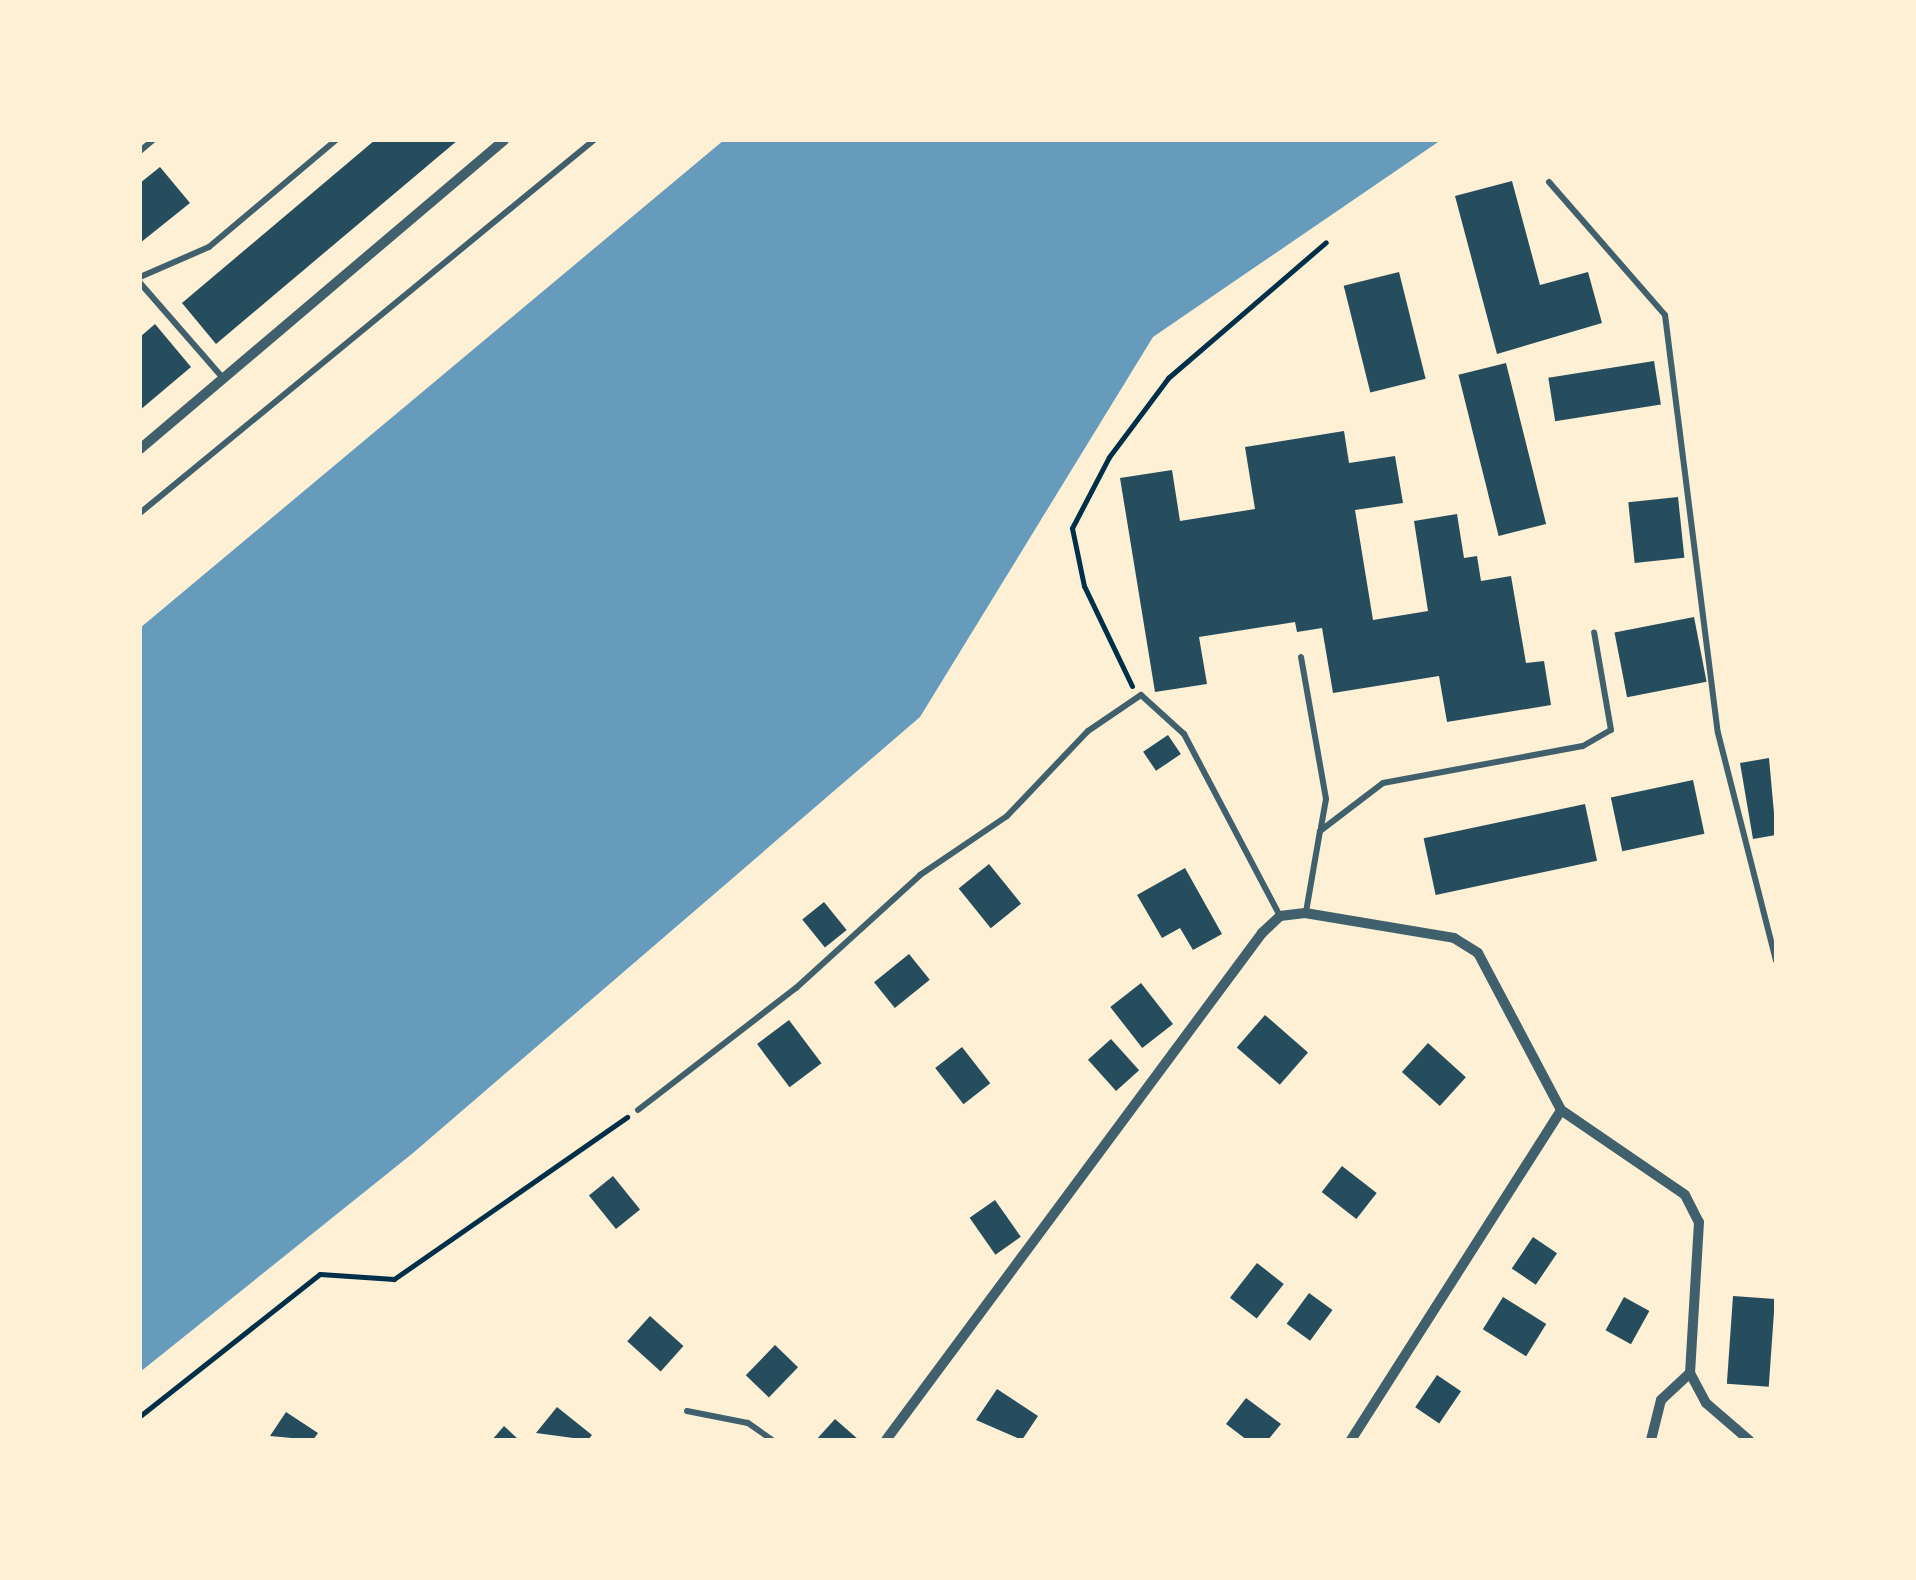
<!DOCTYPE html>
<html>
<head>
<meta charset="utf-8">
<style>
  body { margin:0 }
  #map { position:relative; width:1916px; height:1580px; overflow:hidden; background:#fdf0d5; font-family:Helvetica,sans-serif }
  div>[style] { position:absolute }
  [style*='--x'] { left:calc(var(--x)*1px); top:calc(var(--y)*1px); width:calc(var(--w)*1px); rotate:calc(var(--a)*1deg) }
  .water>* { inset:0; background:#669bbc }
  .building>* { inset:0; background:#264d5e; transform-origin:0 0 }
  .path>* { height:5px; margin:-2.5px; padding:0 2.5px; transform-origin:2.5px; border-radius:2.5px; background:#003049 }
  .service>* { height:6px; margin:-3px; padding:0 3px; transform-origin:3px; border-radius:3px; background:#3f606c }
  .minor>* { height:10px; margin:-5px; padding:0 5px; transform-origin:5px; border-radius:5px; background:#3f606c }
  span { translate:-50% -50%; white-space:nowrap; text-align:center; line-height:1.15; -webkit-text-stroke:10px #fdf0d5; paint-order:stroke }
  .frame { position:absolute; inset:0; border:142px solid #fdf0d5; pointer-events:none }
</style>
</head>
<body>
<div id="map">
  <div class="water">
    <div style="clip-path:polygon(724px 140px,1441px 140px,1153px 337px,920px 717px,413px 1153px,140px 1372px,140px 628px)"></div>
  </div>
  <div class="building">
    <div style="clip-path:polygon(375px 140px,458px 140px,216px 344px,182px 303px)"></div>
    <div style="clip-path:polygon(160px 167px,190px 203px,140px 243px,140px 183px)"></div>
    <div style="clip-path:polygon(1512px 181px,1540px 285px,1588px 272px,1602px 323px,1497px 354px,1455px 196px)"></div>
    <div style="left:1399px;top:272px;width:110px;height:57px;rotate:76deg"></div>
    <div style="clip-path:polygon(155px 324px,191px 367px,140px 410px,140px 337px)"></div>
    <div style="left:1654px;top:361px;width:44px;height:107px;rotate:81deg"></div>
    <div style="left:1506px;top:363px;width:166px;height:49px;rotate:76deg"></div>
    <div style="clip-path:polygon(1344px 431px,1349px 463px,1395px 456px,1403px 503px,1355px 510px,1373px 620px,1428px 611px,1414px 521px,1457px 514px,1464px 558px,1477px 556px,1481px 581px,1511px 576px,1526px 663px,1544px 661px,1551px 705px,1447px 722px,1439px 676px,1333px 693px,1322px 628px,1297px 632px,1295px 622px,1199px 637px,1207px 684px,1155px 692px,1120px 478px,1172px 470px,1180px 521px,1255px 509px,1245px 447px)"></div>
    <div style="left:1678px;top:497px;width:61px;height:50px;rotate:84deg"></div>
    <div style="left:1694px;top:617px;width:66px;height:81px;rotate:79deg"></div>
    <div style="left:1168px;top:735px;width:23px;height:30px;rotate:56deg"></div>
    <div style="clip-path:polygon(1769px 758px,1776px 835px,1753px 839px,1740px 763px)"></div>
    <div style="left:1693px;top:780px;width:55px;height:84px;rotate:78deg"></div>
    <div style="left:1585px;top:804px;width:58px;height:165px;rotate:78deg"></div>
    <div style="left:989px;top:864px;width:51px;height:39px;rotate:51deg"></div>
    <div style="clip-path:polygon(1185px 868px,1222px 934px,1193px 950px,1180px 928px,1162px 938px,1137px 895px)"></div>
    <div style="left:824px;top:902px;width:36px;height:28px;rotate:51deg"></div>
    <div style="left:909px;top:954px;width:33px;height:45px;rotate:51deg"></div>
    <div style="left:1141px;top:983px;width:52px;height:39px;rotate:52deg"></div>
    <div style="left:1265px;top:1015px;width:57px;height:43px;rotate:41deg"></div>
    <div style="left:789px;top:1020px;width:54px;height:40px;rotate:53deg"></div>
    <div style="left:1111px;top:1039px;width:42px;height:31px;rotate:48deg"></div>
    <div style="left:1428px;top:1043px;width:51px;height:39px;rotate:42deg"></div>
    <div style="left:962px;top:1047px;width:46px;height:34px;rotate:52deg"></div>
    <div style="left:1342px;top:1166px;width:44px;height:33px;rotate:38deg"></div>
    <div style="left:613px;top:1176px;width:43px;height:31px;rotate:51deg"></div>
    <div style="left:995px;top:1200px;width:45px;height:31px;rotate:55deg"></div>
    <div style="left:1533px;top:1237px;width:29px;height:38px;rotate:34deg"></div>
    <div style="left:1257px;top:1263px;width:34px;height:44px;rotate:38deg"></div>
    <div style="left:1309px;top:1293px;width:29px;height:38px;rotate:36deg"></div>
    <div style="left:1733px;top:1296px;width:42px;height:88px;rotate:4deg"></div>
    <div style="left:1503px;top:1297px;width:51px;height:38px;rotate:32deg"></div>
    <div style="left:1624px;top:1297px;width:29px;height:38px;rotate:29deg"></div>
    <div style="left:650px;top:1316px;width:45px;height:34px;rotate:42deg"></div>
    <div style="left:775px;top:1345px;width:32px;height:42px;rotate:44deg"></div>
    <div style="left:1437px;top:1375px;width:29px;height:39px;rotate:34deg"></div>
    <div style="clip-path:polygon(997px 1389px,1038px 1416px,1022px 1440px,976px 1420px)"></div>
    <div style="clip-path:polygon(1246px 1398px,1281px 1424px,1268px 1440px,1247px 1440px,1226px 1424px)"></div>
    <div style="clip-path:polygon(557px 1407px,592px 1435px,588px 1440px,536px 1433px)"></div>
    <div style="clip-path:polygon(286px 1412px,318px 1433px,313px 1440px,270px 1436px)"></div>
    <div style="clip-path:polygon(835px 1419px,859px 1440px,816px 1440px)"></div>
    <div style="clip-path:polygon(504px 1426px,519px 1440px,492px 1440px)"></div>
  </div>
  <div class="path">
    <div style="--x:1132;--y:686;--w:111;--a:-115.6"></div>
    <div style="--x:1084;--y:586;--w:59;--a:-101.7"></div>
    <div style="--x:1072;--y:528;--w:80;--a:-62.5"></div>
    <div style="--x:1109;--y:457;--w:99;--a:-53.2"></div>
    <div style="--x:1168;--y:378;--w:208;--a:-40.7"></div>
    <div style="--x:140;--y:1416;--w:229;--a:-38.3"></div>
    <div style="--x:320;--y:1274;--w:74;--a:3.9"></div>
    <div style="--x:394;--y:1279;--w:284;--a:-34.8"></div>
  </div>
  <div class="service">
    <div style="--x:140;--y:151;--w:17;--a:-40"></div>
    <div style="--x:1549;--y:182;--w:176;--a:48.9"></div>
    <div style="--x:1665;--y:315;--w:421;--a:82.8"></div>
    <div style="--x:1718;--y:733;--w:235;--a:75.7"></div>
    <div style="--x:140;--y:277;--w:75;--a:-23.5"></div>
    <div style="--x:209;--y:247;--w:166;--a:-40.1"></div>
    <div style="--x:141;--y:284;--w:125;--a:48.9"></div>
    <div style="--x:140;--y:513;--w:588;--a:-39.41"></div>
    <div style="--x:1301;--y:657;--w:144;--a:80"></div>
    <div style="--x:1326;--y:799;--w:29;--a:100"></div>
    <div style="--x:1306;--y:912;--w:82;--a:-80.2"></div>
    <div style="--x:1320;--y:831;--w:79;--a:-37.3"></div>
    <div style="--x:1383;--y:783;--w:203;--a:-10.5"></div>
    <div style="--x:1583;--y:746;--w:32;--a:-30"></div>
    <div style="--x:1611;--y:730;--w:99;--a:-99.8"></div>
    <div style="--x:638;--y:1110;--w:200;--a:-37.7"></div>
    <div style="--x:796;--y:988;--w:168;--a:-42.3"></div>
    <div style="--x:920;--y:875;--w:105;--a:-34.1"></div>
    <div style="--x:1007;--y:816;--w:117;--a:-46.4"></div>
    <div style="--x:1088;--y:731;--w:64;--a:-34.2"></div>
    <div style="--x:1141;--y:695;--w:58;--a:42.2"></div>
    <div style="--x:1184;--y:734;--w:206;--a:62.2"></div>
    <div style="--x:687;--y:1411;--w:62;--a:11.1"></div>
    <div style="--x:748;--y:1423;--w:29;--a:35"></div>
  </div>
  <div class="minor">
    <div style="--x:140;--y:449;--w:477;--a:-40.3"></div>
    <div style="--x:886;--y:1440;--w:631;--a:-53.44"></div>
    <div style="--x:1262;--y:933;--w:25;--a:-43"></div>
    <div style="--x:1280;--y:916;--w:25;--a:-7"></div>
    <div style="--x:1305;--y:913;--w:151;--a:9.5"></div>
    <div style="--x:1454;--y:938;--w:28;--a:32"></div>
    <div style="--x:1478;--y:953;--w:178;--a:62.1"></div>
    <div style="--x:1561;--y:1110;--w:150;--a:34.4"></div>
    <div style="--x:1685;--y:1195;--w:30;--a:63"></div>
    <div style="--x:1699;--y:1222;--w:151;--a:93.4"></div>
    <div style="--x:1690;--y:1373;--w:34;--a:62"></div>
    <div style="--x:1706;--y:1403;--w:57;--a:40.7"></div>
    <div style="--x:1351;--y:1440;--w:391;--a:-57.5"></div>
    <div style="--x:1651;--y:1440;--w:41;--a:-76"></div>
    <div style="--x:1661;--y:1400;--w:40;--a:-43"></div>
  </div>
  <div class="frame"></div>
</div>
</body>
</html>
